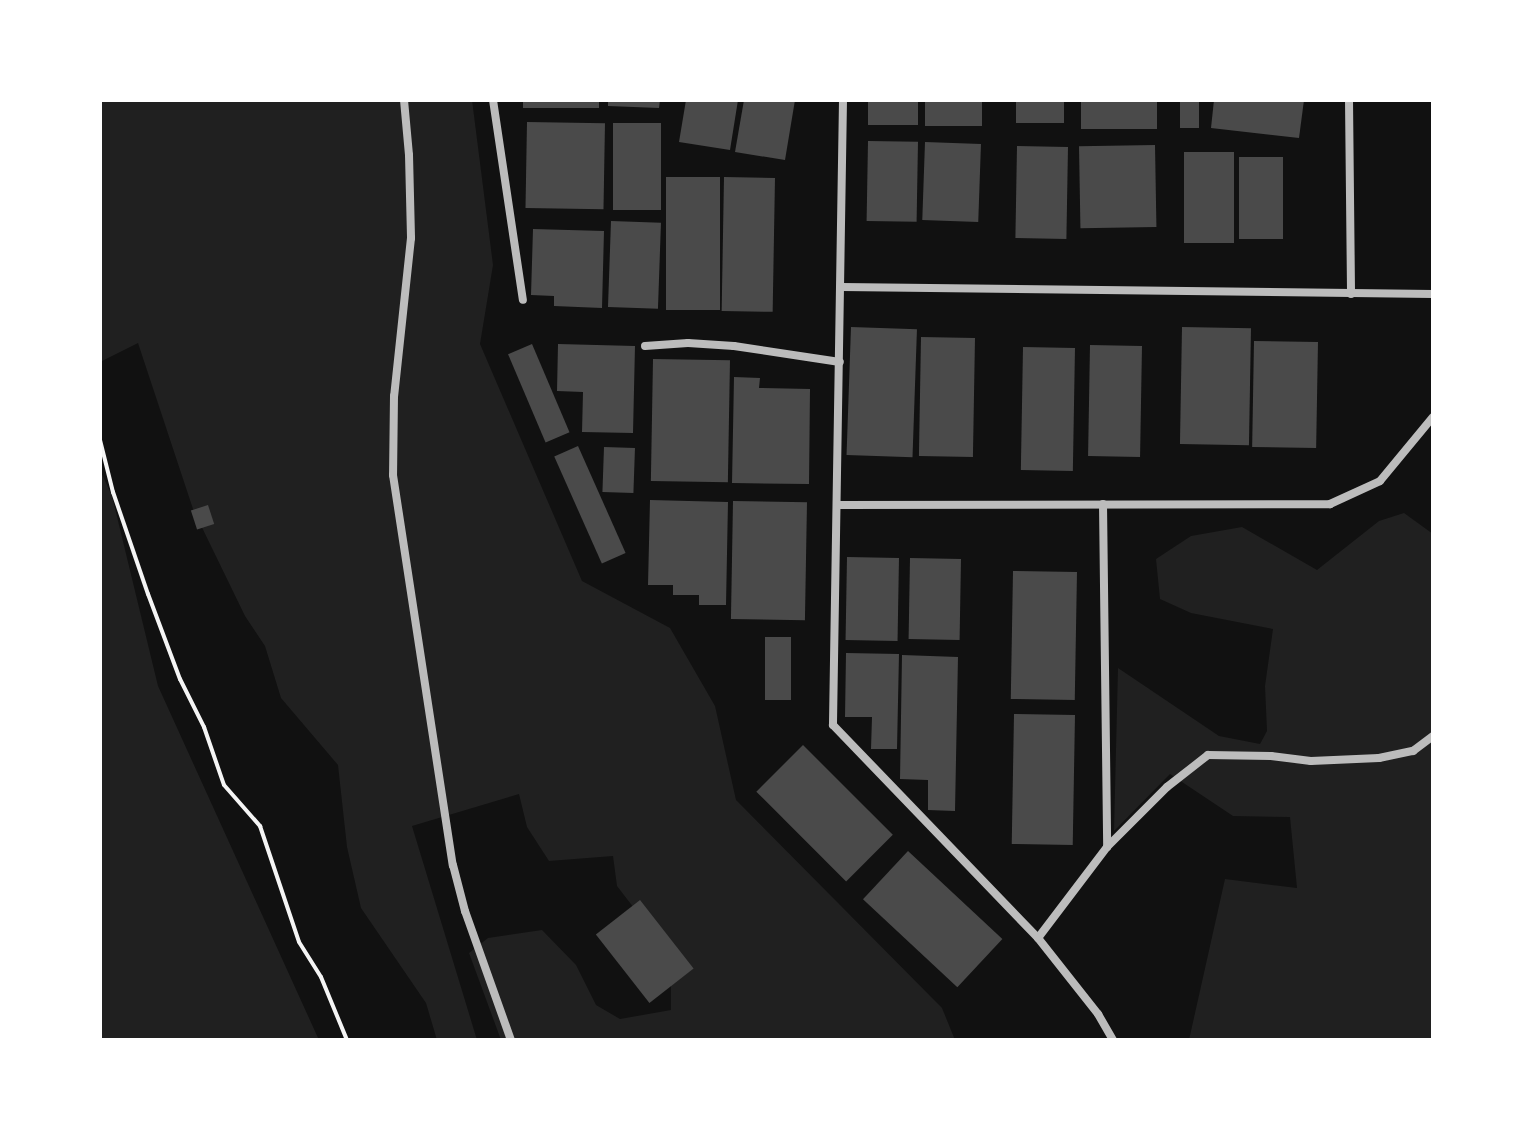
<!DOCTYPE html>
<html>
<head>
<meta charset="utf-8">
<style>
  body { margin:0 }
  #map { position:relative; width:1533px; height:1140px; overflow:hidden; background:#111; font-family:"Varela Round",sans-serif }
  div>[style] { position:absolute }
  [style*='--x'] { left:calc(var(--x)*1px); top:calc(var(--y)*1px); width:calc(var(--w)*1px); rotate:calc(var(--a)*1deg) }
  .green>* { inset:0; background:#202020 }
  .building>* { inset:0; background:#4a4a4a; transform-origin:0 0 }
  .path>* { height:4px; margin:-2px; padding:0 2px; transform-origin:2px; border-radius:2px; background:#f5f5f5 }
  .minor>* { height:8px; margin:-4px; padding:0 4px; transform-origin:4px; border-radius:4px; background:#bcbcbc }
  span { translate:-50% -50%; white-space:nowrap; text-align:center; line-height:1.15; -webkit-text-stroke:7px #fff; paint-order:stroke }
  .frame { position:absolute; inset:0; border:102px solid #fff; pointer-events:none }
</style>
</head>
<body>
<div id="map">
  <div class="green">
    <div style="clip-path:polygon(100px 100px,472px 100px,493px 265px,480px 344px,582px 581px,670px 628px,715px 706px,736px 800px,942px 1008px,955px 1040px,501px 1040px,469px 953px,488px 938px,542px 930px,576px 965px,596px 1005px,620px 1019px,671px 1010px,671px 978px,657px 938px,617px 886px,613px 856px,549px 861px,527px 827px,519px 794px,412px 826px,477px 1040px,437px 1040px,426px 1003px,361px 908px,347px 847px,338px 765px,281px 698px,265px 646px,245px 616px,193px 509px,138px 343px,100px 362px)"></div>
    <div style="clip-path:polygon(100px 470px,112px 496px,158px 686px,319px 1040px,100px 1040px)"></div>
    <div style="clip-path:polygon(1404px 513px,1433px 534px,1433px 1040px,1189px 1040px,1225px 879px,1297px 888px,1290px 817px,1233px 816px,1170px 774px,1114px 831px,1118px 668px,1219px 736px,1260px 744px,1267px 731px,1265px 686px,1273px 629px,1191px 613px,1160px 599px,1156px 559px,1191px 536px,1242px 527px,1317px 570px,1379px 521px)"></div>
  </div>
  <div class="building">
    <div style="left:523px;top:100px;width:76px;height:8px"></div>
    <div style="clip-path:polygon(608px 100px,660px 100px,659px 108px,608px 106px)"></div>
    <div style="clip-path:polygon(686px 100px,738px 100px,730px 150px,679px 142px)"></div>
    <div style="clip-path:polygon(744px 100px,795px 100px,785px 160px,735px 152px)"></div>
    <div style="left:868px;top:100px;width:50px;height:25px"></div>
    <div style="left:925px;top:100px;width:57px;height:26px"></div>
    <div style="left:1016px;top:100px;width:48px;height:23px"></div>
    <div style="left:1081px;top:100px;width:76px;height:29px"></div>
    <div style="left:1180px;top:100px;width:19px;height:28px"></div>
    <div style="clip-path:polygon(1214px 100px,1304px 100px,1299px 138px,1211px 128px)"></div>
    <div style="left:527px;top:122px;width:78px;height:86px;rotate:1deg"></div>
    <div style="left:661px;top:123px;width:87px;height:48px;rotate:90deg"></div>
    <div style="left:868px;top:141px;width:50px;height:80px;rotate:1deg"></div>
    <div style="left:925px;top:142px;width:56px;height:78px;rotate:2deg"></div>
    <div style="left:1155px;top:145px;width:82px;height:76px;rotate:89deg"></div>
    <div style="left:1017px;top:146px;width:51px;height:92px;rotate:1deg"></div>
    <div style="left:1184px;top:152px;width:50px;height:91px"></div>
    <div style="left:1239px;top:157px;width:44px;height:82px"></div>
    <div style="left:666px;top:177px;width:54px;height:133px"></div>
    <div style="left:724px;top:177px;width:51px;height:134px;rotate:1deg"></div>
    <div style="left:611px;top:221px;width:50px;height:86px;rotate:2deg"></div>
    <div style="clip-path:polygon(533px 229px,604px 231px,602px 308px,554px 306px,554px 296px,531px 295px)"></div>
    <div style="left:851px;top:327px;width:66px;height:128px;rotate:2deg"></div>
    <div style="left:1182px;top:327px;width:69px;height:117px;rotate:1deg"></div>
    <div style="left:921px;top:337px;width:54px;height:119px;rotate:1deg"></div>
    <div style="left:1254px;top:341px;width:64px;height:106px;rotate:1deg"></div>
    <div style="left:532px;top:344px;width:96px;height:26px;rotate:67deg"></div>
    <div style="clip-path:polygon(558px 344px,635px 346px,633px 433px,582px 432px,583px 392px,557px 391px)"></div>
    <div style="left:1090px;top:345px;width:52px;height:111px;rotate:1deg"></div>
    <div style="left:1023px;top:347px;width:52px;height:123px;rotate:1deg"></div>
    <div style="left:653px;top:359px;width:77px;height:122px;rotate:1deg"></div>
    <div style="clip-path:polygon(734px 377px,760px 378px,759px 388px,810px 389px,809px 484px,732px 483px)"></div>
    <div style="left:578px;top:446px;width:117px;height:26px;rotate:66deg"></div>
    <div style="left:604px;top:447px;width:31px;height:45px;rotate:2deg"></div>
    <div style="clip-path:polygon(650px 500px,728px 502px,726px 605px,699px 605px,699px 595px,673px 595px,673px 585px,648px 585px)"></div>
    <div style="left:733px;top:501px;width:74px;height:118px;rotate:1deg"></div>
    <div style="left:208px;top:505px;width:20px;height:18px;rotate:72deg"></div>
    <div style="left:847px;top:557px;width:52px;height:83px;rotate:1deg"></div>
    <div style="left:910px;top:558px;width:51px;height:81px;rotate:1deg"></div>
    <div style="left:1013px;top:571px;width:64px;height:128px;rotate:1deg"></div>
    <div style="left:765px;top:637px;width:26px;height:63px"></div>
    <div style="clip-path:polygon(846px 653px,899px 654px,897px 749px,871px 749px,872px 717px,845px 717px)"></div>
    <div style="clip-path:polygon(902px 655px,958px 657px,955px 811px,928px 810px,928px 780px,900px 779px)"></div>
    <div style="left:1014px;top:714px;width:61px;height:130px;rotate:1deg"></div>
    <div style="left:803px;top:745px;width:127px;height:66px;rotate:45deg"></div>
    <div style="left:908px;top:851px;width:129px;height:66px;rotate:43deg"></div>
    <div style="left:640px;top:900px;width:87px;height:56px;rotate:52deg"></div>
  </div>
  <div class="path">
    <div style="--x:100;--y:440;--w:54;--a:76"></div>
    <div style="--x:113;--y:492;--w:108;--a:71.1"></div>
    <div style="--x:148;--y:594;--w:91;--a:69.4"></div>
    <div style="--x:180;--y:679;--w:54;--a:63.4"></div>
    <div style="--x:204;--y:727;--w:61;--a:71"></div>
    <div style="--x:224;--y:785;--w:55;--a:48.7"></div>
    <div style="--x:260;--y:826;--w:122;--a:71.4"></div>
    <div style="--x:299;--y:942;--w:41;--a:57.8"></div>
    <div style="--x:321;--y:977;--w:68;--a:67.6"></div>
  </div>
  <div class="minor">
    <div style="--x:404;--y:100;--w:55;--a:84.8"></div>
    <div style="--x:409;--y:155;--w:83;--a:88.6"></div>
    <div style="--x:411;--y:238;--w:159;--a:96.1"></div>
    <div style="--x:394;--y:396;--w:79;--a:90.7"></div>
    <div style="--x:393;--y:475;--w:395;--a:81.3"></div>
    <div style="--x:453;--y:865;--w:48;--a:75.4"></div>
    <div style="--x:465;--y:911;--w:137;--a:70.4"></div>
    <div style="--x:493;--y:100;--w:202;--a:81.5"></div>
    <div style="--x:843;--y:100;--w:625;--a:90.92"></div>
    <div style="--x:833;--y:725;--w:296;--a:46.1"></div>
    <div style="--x:1038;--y:938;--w:97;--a:51.7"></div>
    <div style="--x:1098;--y:1014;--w:30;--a:60"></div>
    <div style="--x:1349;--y:100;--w:194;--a:89.4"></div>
    <div style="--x:842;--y:287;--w:591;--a:0.68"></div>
    <div style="--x:645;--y:346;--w:43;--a:-4"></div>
    <div style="--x:688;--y:343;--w:46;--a:3.7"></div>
    <div style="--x:734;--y:346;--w:107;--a:8.6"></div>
    <div style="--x:1103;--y:504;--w:343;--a:89.3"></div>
    <div style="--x:838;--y:505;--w:492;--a:-0.1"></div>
    <div style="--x:1330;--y:504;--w:55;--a:-24.7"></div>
    <div style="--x:1380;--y:481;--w:83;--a:-50.4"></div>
    <div style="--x:1038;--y:938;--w:114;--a:-52.8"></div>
    <div style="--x:1107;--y:847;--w:85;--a:-45"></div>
    <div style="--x:1167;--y:787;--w:52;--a:-38"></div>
    <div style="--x:1208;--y:755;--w:63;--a:0.9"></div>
    <div style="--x:1271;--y:756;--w:40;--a:7.1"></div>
    <div style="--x:1311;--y:761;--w:68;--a:-2.5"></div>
    <div style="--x:1379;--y:758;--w:35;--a:-12"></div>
    <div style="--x:1413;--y:751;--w:25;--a:-37"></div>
  </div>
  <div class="frame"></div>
</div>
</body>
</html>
